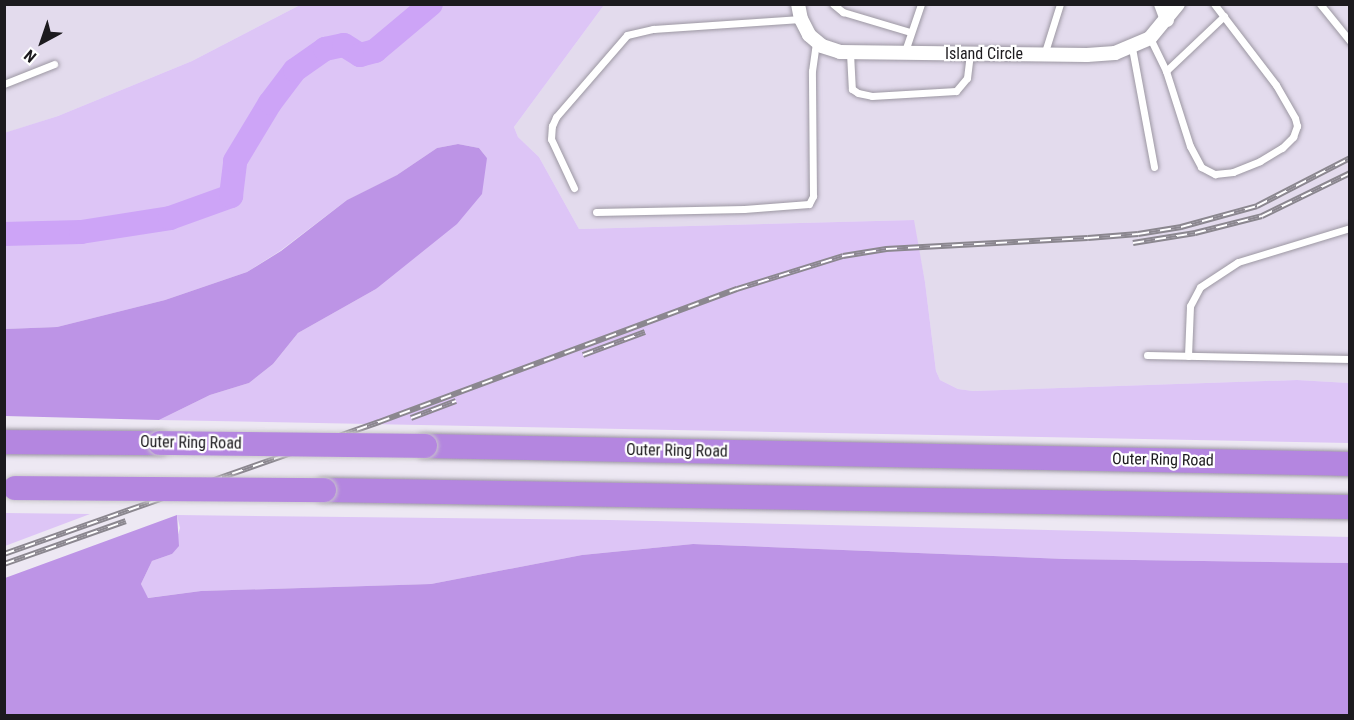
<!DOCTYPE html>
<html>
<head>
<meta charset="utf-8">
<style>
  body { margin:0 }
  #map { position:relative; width:1354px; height:720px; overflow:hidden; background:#ede8f3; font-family:"Roboto Condensed",sans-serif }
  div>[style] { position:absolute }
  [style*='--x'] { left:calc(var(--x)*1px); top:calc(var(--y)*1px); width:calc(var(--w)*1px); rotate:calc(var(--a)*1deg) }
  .built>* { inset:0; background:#e3dbed }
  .green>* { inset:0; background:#ddc5f6 }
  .forest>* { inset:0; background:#bd94e6 }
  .river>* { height:24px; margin:-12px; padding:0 12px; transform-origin:12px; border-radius:12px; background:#cda4f7 }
  .roads { filter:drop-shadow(0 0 2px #9c97a2) drop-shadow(0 0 2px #9c97a2) }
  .lane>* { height:7px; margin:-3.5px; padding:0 3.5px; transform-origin:3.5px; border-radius:3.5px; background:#fff }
  .street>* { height:14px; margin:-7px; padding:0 7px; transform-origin:7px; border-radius:7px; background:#fff }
  .highway>* { height:24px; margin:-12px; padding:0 12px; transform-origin:12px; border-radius:12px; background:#b486e0 }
  .rail>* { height:6px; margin-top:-3px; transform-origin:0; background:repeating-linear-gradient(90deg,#fff 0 11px,#8b878f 0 22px); box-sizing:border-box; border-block:2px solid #8b878f }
  .bridges { filter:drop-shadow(0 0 2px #c9c8c9) drop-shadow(0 0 2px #c9c8c9) }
  .highway-bridge>* { height:24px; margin:-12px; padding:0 12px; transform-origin:12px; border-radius:12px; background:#b486e0 }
  span { translate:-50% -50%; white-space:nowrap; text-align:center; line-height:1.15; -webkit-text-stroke:4.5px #fff; paint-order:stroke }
  .street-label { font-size:16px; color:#1c1a1e }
  .frame { position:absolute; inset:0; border:6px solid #1c1a1e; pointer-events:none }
  .north { position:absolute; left:12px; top:12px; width:60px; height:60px; -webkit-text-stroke:4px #fff; paint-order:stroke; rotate:220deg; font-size:16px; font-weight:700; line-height:24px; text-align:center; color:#1c1a1e }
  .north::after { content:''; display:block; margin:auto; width:21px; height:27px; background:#1c1a1e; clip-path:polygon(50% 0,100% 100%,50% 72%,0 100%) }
</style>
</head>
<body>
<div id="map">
  <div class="built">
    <div style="clip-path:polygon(5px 5px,300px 5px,192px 61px,58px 116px,5px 133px)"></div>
    <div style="clip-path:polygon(604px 5px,1349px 5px,1349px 383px,1297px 380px,973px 391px,958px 389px,940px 380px,936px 371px,925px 282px,913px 220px,579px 229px,539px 157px,518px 137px,514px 127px)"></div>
  </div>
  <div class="green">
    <div style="clip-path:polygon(300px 5px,604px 5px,514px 127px,518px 137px,539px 157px,579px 229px,914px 220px,925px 282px,936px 371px,940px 380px,958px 389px,973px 391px,1297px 380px,1349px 383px,1349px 443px,159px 420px,210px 395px,249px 383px,273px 364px,298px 333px,376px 289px,487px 158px,479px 148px,458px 144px,437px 148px,397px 175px,347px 200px,280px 251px,247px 272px,165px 300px,57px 327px,5px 329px,4px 133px,58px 116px,192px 61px)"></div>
    <div style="clip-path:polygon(5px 513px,90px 514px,5px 546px)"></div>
    <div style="clip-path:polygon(177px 515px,610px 520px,1350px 537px,1349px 563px,1065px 559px,693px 544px,582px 555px,431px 584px,201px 591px,147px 598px,141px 584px,152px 561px,172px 554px,180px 528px)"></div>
  </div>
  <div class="forest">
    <div style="clip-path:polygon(458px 144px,479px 148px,487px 158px,482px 194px,457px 224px,376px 289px,298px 333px,273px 364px,249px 383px,210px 395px,159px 420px,5px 416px,5px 329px,57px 327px,165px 300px,247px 272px,281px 251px,347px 200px,397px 175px,437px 148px)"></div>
    <div style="clip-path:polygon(177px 515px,179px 546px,172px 554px,152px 561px,141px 584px,148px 598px,201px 591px,431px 584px,582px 555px,693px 544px,1065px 559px,1349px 563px,1349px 715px,5px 715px,5px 578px)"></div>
  </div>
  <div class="river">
    <div style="--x:4;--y:234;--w:77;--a:-1.5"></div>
    <div style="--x:81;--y:232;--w:90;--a:-8.9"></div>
    <div style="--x:170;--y:218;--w:65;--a:-19.8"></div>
    <div style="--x:231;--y:196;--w:35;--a:-83"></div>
    <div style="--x:235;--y:161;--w:68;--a:-58.9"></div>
    <div style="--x:270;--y:103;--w:41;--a:-52.9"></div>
    <div style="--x:295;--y:70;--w:37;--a:-35"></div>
    <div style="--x:325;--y:49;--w:19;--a:-12"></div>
    <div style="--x:344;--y:45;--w:19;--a:32"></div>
    <div style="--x:360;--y:55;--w:16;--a:-15"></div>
    <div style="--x:375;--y:51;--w:73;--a:-40"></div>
  </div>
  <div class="roads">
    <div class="lane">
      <div style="--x:833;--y:4;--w:13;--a:39"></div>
      <div style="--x:843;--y:12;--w:70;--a:16.6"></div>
      <div style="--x:1320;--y:4;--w:48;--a:51"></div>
      <div style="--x:1150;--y:38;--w:37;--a:64"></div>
      <div style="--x:1166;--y:71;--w:79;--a:72.3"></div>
      <div style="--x:1190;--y:146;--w:24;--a:62"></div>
      <div style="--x:1201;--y:167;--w:16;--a:27"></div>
      <div style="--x:1215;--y:174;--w:18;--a:-6"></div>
      <div style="--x:1233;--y:172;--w:29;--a:-22"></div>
      <div style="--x:1260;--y:161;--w:26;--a:-31"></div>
      <div style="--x:1282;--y:148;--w:16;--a:-45"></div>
      <div style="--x:1293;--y:137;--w:12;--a:-70"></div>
      <div style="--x:1297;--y:126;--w:8;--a:-104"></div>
      <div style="--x:1295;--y:118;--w:38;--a:-120"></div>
      <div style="--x:1276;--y:85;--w:102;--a:-127.4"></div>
      <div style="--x:1132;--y:48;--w:121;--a:79.5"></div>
      <div style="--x:850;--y:53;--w:36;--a:87"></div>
      <div style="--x:852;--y:89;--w:7;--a:34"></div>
      <div style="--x:858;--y:93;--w:14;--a:12"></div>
      <div style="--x:872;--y:96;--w:84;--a:-3.4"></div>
      <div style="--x:956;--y:91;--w:17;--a:-50"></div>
      <div style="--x:967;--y:78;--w:24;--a:-83"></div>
      <div style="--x:904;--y:54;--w:53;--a:-71.2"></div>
      <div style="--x:1044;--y:55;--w:53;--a:-72.6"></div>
      <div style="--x:1166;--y:71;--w:80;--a:-43.5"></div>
      <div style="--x:4;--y:84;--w:54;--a:-21.8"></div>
      <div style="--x:574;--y:188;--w:54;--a:-115.1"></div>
      <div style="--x:551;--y:139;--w:13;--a:-86"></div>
      <div style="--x:552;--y:126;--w:10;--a:-66"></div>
      <div style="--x:556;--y:117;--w:108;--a:-49.1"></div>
      <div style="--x:627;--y:35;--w:27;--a:-13"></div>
      <div style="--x:653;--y:29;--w:148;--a:-3.9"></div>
      <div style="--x:596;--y:212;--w:148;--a:-1.2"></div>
      <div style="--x:744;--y:209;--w:65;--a:-4.4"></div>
      <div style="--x:809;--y:204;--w:9;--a:-63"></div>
      <div style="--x:813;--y:196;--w:125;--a:-90.5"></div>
      <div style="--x:812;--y:71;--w:29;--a:-82"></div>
      <div style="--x:1147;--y:355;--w:203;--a:1.1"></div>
      <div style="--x:1188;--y:356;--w:50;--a:-87.7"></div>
      <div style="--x:1190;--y:306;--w:21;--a:-62"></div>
      <div style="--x:1200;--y:287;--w:45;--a:-33.3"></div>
      <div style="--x:1238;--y:262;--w:117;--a:-16.9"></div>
    </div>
    <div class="street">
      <div style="--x:798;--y:4;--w:15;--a:79"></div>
      <div style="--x:801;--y:19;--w:18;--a:63"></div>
      <div style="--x:809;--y:35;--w:17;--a:40"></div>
      <div style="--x:822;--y:46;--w:19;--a:18"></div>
      <div style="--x:840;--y:52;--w:247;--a:0.7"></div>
      <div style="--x:1087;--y:55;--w:28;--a:-4"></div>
      <div style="--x:1115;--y:53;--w:38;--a:-23"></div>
      <div style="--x:1150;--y:38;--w:44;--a:-50.5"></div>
      <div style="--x:1161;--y:4;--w:17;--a:69"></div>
    </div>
    <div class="highway">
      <div style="--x:4;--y:442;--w:156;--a:0.4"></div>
      <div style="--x:425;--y:446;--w:925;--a:1.11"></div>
      <div style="--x:324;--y:490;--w:1026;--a:0.95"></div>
    </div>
  </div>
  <div class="rail">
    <div style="--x:1133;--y:243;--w:63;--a:-9.2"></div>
    <div style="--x:1195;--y:233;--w:69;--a:-14.2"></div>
    <div style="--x:1262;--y:216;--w:98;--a:-26"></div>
    <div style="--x:583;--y:355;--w:66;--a:-20.4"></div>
    <div style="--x:411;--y:418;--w:48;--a:-20.7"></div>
    <div style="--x:4;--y:554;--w:398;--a:-19.4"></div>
    <div style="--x:379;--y:422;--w:382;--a:-20.4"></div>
    <div style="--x:737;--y:289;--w:111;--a:-17.3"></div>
    <div style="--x:843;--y:256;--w:44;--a:-9.2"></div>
    <div style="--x:886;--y:249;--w:202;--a:-3.1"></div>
    <div style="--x:1088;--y:238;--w:50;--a:-4.6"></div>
    <div style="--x:1138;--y:234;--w:44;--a:-9.2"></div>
    <div style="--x:1181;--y:227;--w:79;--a:-15.4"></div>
    <div style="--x:1257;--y:206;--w:105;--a:-27.3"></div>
    <div style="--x:4;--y:564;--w:129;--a:-19.4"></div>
  </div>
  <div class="bridges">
    <div class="highway-bridge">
      <div style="--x:160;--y:443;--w:265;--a:0.6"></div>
      <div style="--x:15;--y:488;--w:309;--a:0.4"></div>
    </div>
  </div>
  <div class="street-label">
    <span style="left:984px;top:54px">Island Circle</span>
    <span style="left:191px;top:443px;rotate:1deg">Outer Ring Road</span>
    <span style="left:677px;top:451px;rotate:1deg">Outer Ring Road</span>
    <span style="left:1163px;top:460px;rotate:1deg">Outer Ring Road</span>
  </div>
  <div class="frame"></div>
  <div class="north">N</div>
</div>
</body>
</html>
